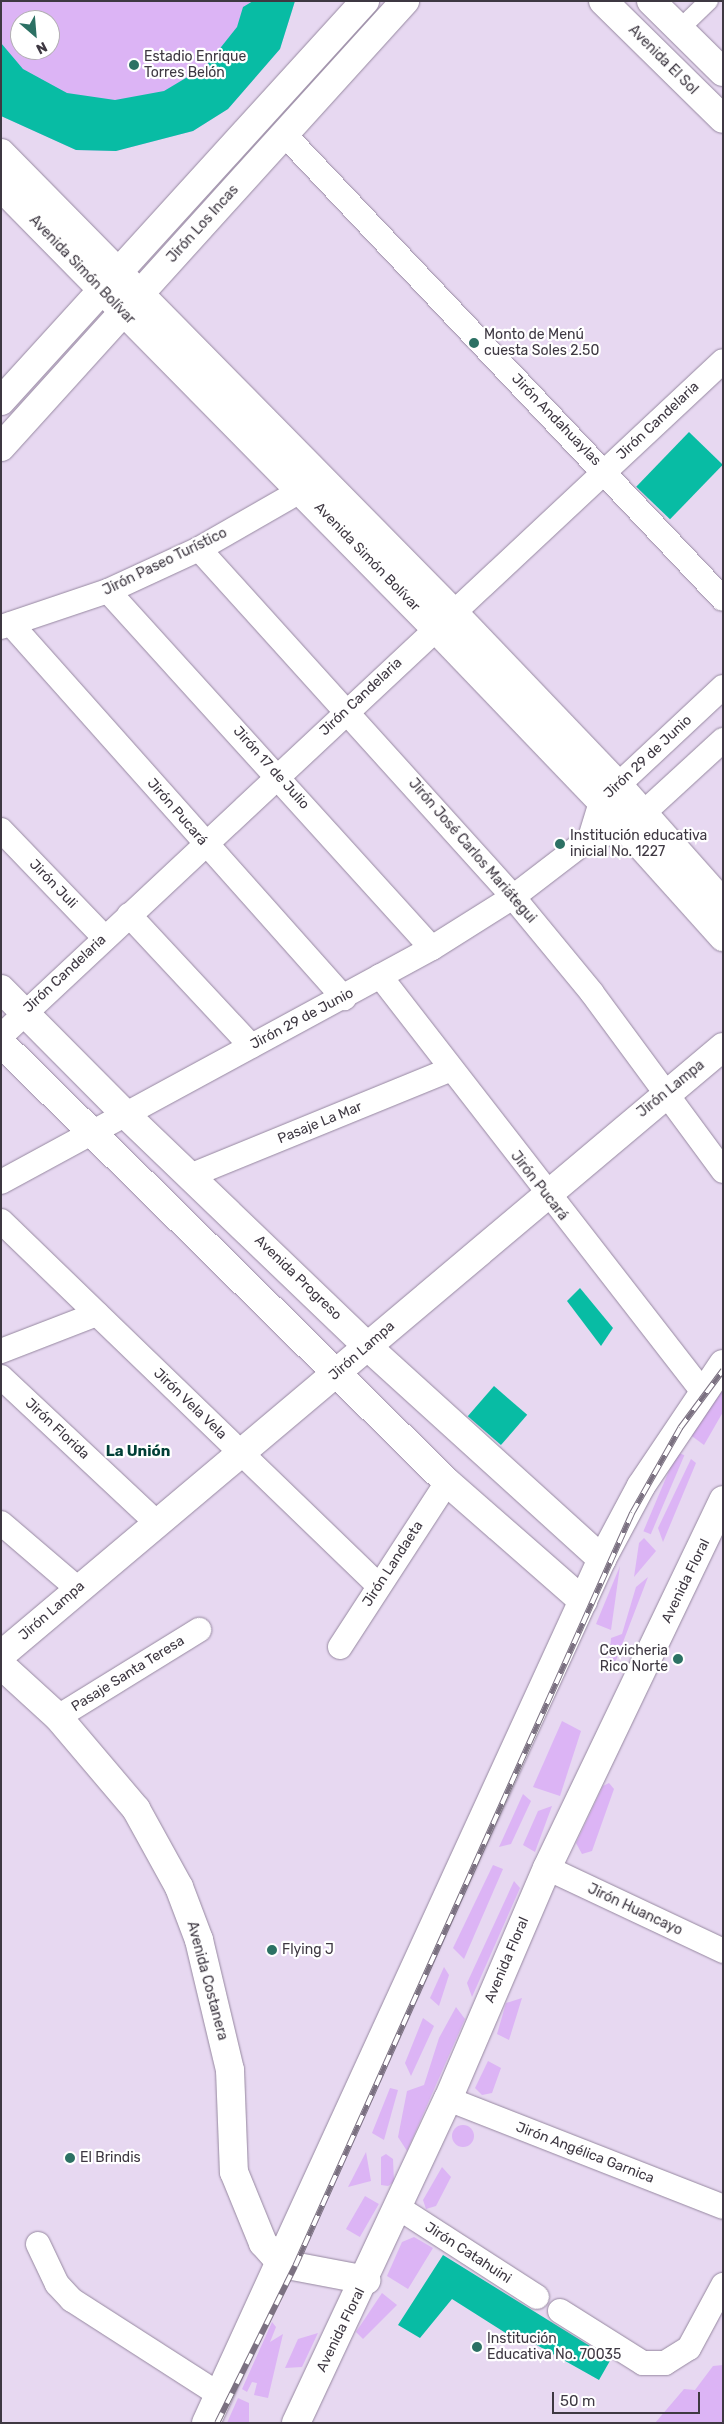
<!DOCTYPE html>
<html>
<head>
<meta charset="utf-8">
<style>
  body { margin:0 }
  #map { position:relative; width:724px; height:2424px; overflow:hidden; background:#e7d8f1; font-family:Rubik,sans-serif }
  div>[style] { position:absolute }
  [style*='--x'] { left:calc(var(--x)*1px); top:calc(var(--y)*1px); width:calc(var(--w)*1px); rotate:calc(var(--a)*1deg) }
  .green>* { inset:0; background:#dcb4f5; transform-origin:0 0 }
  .round { border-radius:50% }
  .building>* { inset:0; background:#08bca4; transform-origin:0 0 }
  .roads { filter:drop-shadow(0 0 1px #9688a0) drop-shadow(0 0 1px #9688a0) }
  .pedestrian>* { height:18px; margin:-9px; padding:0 9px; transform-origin:9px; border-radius:9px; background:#fff }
  .minor>* { height:24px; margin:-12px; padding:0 12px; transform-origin:12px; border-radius:12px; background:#fff }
  .tertiary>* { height:28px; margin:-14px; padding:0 14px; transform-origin:14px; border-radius:14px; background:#fff }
  .rail>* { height:5.5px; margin-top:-2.75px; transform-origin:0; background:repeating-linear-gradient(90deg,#fff 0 11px,#7b7181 0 22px); box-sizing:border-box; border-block:1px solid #7b7181 }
  .dots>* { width:14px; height:14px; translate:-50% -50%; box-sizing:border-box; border:2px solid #fff; border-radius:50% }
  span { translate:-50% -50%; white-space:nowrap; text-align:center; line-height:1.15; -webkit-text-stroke:4.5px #fff; paint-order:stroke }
  .poi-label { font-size:14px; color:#3e3842 }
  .left { translate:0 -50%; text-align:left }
  .right { translate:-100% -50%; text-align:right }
  .street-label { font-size:14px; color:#3e3842 }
  .neighbourhood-label { font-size:15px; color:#003f36; font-weight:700 }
  .frame { position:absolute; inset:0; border:2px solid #3e3842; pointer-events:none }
  .north { position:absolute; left:10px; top:10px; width:50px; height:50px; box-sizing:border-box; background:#fff; border:1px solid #b2afb3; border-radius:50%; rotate:153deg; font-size:14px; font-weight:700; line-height:20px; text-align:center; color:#3e3842 }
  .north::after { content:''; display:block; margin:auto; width:18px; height:22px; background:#2c7164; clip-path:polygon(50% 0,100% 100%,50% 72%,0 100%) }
  .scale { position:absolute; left:552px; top:2392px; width:148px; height:22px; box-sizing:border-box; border:2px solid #3e3842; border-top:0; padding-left:6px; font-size:15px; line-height:18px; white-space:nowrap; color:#3e3842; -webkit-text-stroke:4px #fff; paint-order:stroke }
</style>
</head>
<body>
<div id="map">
  <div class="green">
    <div style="clip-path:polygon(evenodd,1px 1px,295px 1px,280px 49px,228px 109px,193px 131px,116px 151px,76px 150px,1px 116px,1px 1px,20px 20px,50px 20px,50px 50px,20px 50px,20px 20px)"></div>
    <div style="clip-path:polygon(723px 1390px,723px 1412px,704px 1445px,689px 1434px)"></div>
    <div style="left:677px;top:1452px;width:8px;height:86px;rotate:23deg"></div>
    <div style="clip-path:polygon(691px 1459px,696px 1463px,663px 1542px,658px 1528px)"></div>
    <div style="clip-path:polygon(644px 1538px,656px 1551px,634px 1577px,639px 1543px)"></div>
    <div style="clip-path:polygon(620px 1566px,611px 1630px,596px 1624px)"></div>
    <div style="clip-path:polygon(648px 1577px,615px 1663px,609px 1665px,611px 1638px,622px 1634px,636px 1587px)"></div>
    <div style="clip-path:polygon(562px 1721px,581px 1731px,560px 1796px,533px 1787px)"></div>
    <div style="clip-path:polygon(609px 1783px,614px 1789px,592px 1851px,582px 1854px,576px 1843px,603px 1786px)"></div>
    <div style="clip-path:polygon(523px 1794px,531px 1801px,511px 1844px,499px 1847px)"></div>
    <div style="clip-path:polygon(552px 1806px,535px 1852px,523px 1845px,538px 1811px)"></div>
    <div style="clip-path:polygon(493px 1865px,503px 1869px,464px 1959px,453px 1948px)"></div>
    <div style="clip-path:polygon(514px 1881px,520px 1888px,472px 1997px,467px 1983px)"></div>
    <div style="clip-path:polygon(444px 1967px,449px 1975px,439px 2006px,430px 1998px)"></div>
    <div style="clip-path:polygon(522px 1998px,509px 2040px,497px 2034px,506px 2003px)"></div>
    <div style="clip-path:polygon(456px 2007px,465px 2019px,407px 2151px,398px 2137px,407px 2091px,424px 2085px,439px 2038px)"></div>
    <div style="clip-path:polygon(423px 2018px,434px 2026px,411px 2076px,405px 2063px)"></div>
    <div style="clip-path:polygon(488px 2061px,501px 2068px,492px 2093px,482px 2095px,475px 2088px)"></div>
    <div style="clip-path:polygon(390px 2088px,398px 2090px,384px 2140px,372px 2133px)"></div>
    <div class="round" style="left:452px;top:2125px;width:22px;height:22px"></div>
    <div style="clip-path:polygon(366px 2152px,371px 2181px,348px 2187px)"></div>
    <div style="clip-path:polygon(386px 2154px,393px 2159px,394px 2182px,388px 2186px,381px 2185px,381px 2157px)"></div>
    <div style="clip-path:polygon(442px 2167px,451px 2177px,436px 2206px,426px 2209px,423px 2200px)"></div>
    <div style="left:365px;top:2196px;width:16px;height:38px;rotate:30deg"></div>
    <div style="clip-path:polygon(414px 2237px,433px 2248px,408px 2289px,387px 2276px,402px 2242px)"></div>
    <div style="clip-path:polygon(382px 2293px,397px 2305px,363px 2339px,356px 2332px)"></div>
    <div style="clip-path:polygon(272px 2322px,276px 2327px,270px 2342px,283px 2334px,268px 2398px,254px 2395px,257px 2383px,252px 2382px,247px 2392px,242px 2389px)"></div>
    <div style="clip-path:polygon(318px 2333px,302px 2367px,285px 2368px,298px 2339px)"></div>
    <div style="clip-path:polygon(723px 2365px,723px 2423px,655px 2423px,684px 2389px,695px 2390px,713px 2366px)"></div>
    <div style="clip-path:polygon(238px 2398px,249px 2403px,249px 2423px,227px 2423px)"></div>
  </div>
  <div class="building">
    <div style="clip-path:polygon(253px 1px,295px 1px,280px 49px,228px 109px,193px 131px,116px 151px,76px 150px,1px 116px,1px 43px,23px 69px,67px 93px,115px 100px,164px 91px,206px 66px,237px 27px,243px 7px)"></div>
    <div style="left:689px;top:432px;width:47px;height:76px;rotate:44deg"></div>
    <div style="clip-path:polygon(580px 1288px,613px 1328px,601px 1346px,567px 1301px)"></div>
    <div style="left:494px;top:1386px;width:44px;height:40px;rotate:41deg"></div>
    <div style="clip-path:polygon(443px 2255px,611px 2359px,599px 2380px,526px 2339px,523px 2344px,452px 2299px,420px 2338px,398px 2325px)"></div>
  </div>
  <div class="roads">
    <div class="pedestrian">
      <div style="--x:689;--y:20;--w:28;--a:-44"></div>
    </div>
    <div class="minor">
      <div style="--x:284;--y:134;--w:639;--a:46.65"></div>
      <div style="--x:199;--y:549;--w:469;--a:47.9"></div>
      <div style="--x:513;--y:897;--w:124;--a:50.5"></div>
      <div style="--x:592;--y:993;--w:221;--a:53.6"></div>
      <div style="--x:108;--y:591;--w:482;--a:47.8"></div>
      <div style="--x:11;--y:624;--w:501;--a:48.32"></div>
      <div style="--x:1;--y:627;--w:113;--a:-18.6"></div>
      <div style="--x:108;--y:591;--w:100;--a:-24.8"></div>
      <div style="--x:199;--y:549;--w:135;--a:-29.8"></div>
      <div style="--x:1;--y:830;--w:150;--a:46.1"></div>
      <div style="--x:590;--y:838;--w:39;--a:-73"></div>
      <div style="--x:601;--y:801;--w:167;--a:-43.1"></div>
      <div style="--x:129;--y:915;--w:179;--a:47"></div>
      <div style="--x:380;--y:976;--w:527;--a:52.17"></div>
      <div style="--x:1;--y:1036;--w:988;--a:-43.07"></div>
      <div style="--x:192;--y:1175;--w:278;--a:-22.2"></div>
      <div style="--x:1;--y:1182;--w:490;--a:-28.5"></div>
      <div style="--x:432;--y:948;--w:96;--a:-32.2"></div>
      <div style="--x:513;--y:897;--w:97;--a:-37.5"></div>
      <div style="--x:590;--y:838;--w:37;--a:-14"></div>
      <div style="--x:626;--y:829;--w:132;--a:-42.5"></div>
      <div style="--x:1;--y:1221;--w:525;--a:44"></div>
      <div style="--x:1;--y:1351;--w:103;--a:-21.1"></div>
      <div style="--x:1;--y:1377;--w:214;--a:43.1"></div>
      <div style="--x:1;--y:1523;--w:101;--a:40.6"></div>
      <div style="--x:340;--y:1647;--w:197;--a:-57"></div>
      <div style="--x:58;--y:1717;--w:166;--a:-31.7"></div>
      <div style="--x:547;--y:1868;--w:195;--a:25.2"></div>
      <div style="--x:448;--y:2099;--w:295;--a:21.4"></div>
      <div style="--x:399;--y:2208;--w:164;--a:32.8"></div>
      <div style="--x:38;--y:2244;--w:44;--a:64.6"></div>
      <div style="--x:57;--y:2284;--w:22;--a:47"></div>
      <div style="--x:72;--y:2300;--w:176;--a:32.7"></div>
      <div style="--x:560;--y:2311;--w:98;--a:32.1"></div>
      <div style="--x:643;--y:2363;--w:22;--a:0"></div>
      <div style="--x:665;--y:2363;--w:28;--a:-32"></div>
      <div style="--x:689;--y:2348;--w:72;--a:-61.6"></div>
    </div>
    <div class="tertiary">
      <div style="--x:603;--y:1;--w:168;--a:44.5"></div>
      <div style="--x:651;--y:1;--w:101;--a:44.6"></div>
      <div style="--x:1;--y:153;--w:644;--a:45.44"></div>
      <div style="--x:453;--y:612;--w:240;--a:46.3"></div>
      <div style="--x:619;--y:786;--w:157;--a:48.4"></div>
      <div style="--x:1;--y:187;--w:619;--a:45.46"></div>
      <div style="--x:435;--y:628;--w:240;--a:46.2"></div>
      <div style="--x:601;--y:801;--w:183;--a:48.1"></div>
      <div style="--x:1;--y:401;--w:541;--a:-47.7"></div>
      <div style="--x:1;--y:447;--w:602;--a:-47.83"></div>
      <div style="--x:1;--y:989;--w:175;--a:45.2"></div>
      <div style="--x:124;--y:1113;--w:338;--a:43.8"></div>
      <div style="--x:368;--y:1347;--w:316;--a:42.2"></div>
      <div style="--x:1;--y:1043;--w:626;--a:44.55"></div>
      <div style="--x:447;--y:1482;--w:181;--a:41.2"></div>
      <div style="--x:1;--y:1655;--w:944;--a:-40.1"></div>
      <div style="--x:1;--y:1665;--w:77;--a:42.4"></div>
      <div style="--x:58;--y:1717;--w:121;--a:49.7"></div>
      <div style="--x:136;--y:1809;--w:89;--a:61.1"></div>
      <div style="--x:179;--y:1887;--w:57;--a:69.3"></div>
      <div style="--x:199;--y:1940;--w:134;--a:76.6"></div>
      <div style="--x:230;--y:2070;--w:102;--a:87.8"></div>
      <div style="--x:234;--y:2172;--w:77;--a:67.8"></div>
      <div style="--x:263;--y:2243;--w:28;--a:48"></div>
      <div style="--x:282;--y:2264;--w:86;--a:10.8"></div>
      <div style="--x:206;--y:2423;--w:950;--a:-65.38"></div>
      <div style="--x:602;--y:1559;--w:83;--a:-61.9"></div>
      <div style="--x:641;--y:1486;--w:147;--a:-56.1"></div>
      <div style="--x:296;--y:2423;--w:358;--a:-64.9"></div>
      <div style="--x:448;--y:2099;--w:251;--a:-66.8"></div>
      <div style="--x:547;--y:1868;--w:408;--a:-64.4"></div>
    </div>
  </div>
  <div class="rail">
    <div style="--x:217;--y:2423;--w:175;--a:-63.6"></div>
    <div style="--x:295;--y:2266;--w:825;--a:-65.89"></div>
    <div style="--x:632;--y:1513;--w:98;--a:-60.5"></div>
    <div style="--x:680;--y:1428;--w:72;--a:-53.4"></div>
  </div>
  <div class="dots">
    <div style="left:134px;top:65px;background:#2c7164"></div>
    <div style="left:474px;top:343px;background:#2c7164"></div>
    <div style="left:560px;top:844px;background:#2c7164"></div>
    <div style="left:678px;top:1659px;background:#2c7164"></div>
    <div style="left:272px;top:1950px;background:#2c7164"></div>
    <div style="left:70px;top:2158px;background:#2c7164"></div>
    <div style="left:477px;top:2347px;background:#2c7164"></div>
  </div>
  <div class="poi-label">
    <span class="left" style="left:144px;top:65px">Estadio Enrique<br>Torres Belón</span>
    <span class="left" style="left:484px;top:343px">Monto de Menú<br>cuesta Soles 2.50</span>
    <span class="left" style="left:570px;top:844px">Institución educativa<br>inicial No. 1227</span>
    <span class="right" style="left:668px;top:1659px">Cevicheria<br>Rico Norte</span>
    <span class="left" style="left:282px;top:1950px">Flying J</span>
    <span class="left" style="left:80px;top:2158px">El Brindis</span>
    <span class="left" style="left:487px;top:2347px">Institución<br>Educativa No. 70035</span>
  </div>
  <div class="street-label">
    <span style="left:663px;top:60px;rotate:45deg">Avenida El Sol</span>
    <span style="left:203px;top:224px;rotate:-48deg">Jirón Los Incas</span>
    <span style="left:82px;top:270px;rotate:46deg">Avenida Simón Bolívar</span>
    <span style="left:556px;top:420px;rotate:46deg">Jirón Andahuaylas</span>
    <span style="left:658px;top:421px;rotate:-43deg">Jirón Candelaria</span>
    <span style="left:367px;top:557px;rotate:46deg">Avenida Simón Bolívar</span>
    <span style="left:165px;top:562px;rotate:-26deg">Jirón Paseo Turístico</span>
    <span style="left:361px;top:697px;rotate:-43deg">Jirón Candelaria</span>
    <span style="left:648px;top:757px;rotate:-43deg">Jirón 29 de Junio</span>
    <span style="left:271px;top:768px;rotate:48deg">Jirón 17 de Julio</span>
    <span style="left:177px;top:812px;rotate:49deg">Jirón Pucará</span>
    <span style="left:472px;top:851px;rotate:49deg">Jirón José Carlos Mariátegui</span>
    <span style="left:53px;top:884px;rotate:46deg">Jirón Juli</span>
    <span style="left:65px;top:974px;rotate:-43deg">Jirón Candelaria</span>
    <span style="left:302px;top:1019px;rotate:-28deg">Jirón 29 de Junio</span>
    <span style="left:671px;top:1089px;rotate:-39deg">Jirón Lampa</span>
    <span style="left:320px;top:1123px;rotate:-22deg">Pasaje La Mar</span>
    <span style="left:539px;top:1186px;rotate:52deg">Jirón Pucará</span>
    <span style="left:298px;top:1278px;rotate:44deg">Avenida Progreso</span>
    <span style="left:362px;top:1351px;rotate:-41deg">Jirón Lampa</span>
    <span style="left:190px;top:1404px;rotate:44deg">Jirón Vela Vela</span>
    <span style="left:57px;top:1429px;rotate:43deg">Jirón Florida</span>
    <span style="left:393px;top:1564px;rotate:-57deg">Jirón Landaeta</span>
    <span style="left:686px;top:1581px;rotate:-64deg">Avenida Floral</span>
    <span style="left:52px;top:1611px;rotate:-41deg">Jirón Lampa</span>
    <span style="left:128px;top:1674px;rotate:-32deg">Pasaje Santa Teresa</span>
    <span style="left:635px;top:1910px;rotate:25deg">Jirón Huancayo</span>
    <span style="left:507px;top:1960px;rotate:-67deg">Avenida Floral</span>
    <span style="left:207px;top:1981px;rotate:75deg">Avenida Costanera</span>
    <span style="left:585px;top:2153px;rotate:21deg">Jirón Angélica Garnica</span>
    <span style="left:468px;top:2253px;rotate:33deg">Jirón Catahuini</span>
    <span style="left:341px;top:2330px;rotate:-64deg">Avenida Floral</span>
  </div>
  <div class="neighbourhood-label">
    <span style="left:138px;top:1452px">La Unión</span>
  </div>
  <div class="frame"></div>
  <div class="north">N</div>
  <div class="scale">50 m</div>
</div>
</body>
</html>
